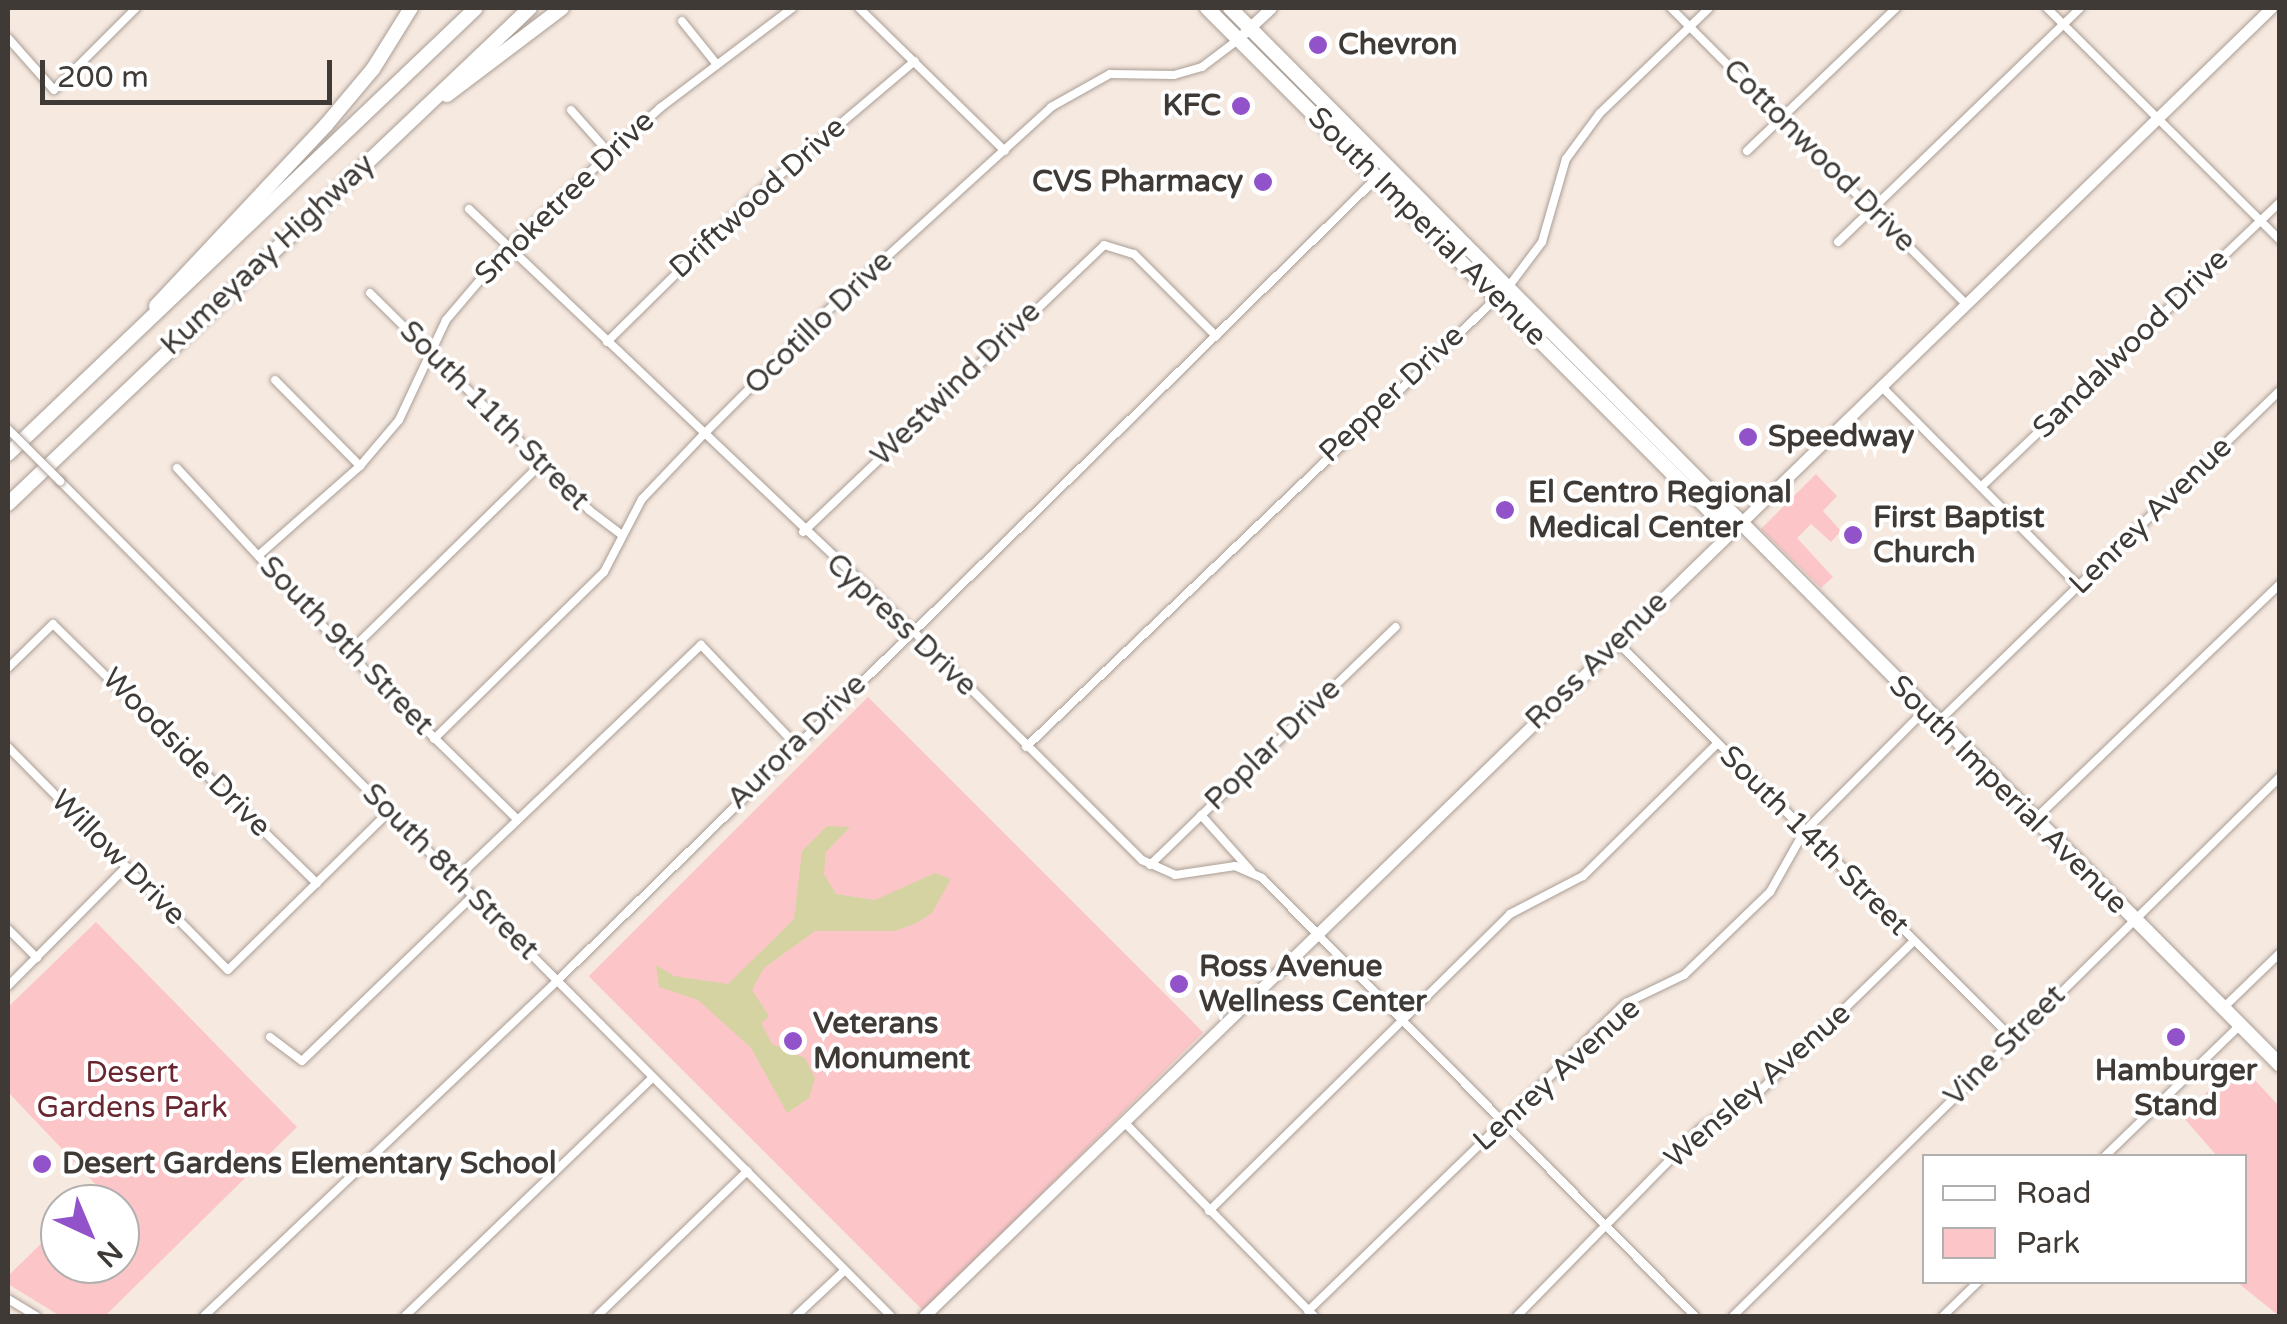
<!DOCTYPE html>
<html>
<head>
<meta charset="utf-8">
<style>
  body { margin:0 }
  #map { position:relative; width:2287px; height:1324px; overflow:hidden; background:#f6e9e0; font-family:"Varela Round",sans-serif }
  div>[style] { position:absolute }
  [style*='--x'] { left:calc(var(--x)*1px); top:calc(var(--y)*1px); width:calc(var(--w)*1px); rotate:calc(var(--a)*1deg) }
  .green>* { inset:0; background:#fcc6c9; transform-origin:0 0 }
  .water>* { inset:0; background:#d5d3a2 }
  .roads { filter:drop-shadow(0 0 2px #a99e95) drop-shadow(0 0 2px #a99e95) }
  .street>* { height:8px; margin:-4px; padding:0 4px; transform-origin:4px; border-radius:4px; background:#fff }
  .secondary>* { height:11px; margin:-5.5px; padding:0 5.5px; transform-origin:5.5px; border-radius:5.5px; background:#fff }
  .highway>* { height:14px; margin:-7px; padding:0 7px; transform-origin:7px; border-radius:7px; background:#fff }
  .bridges { filter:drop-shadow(0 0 2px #a99e95) drop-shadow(0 0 2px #a99e95) }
  .street-bridge>* { height:8px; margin:-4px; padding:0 4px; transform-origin:4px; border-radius:4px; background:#fff }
  .dots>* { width:28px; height:28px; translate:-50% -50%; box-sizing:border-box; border:5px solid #fff; border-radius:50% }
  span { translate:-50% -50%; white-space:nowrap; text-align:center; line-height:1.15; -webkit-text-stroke:8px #fff; paint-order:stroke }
  .poi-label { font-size:30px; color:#3f3a36; font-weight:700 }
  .left { translate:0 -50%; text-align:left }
  .right { translate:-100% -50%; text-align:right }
  .street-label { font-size:30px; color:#3f3a36 }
  .park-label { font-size:30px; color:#692630 }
  .frame { position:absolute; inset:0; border:10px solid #3f3a36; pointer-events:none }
  .legend { position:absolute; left:1922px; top:1154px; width:325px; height:130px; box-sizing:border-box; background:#fff; border:2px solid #b2b0af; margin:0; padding:12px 18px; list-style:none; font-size:30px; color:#3f3a36 }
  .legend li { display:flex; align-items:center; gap:20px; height:50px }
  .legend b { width:50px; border:2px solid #b2b0af }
  .north { position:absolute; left:40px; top:1184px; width:100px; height:100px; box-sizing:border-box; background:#fff; border:2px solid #b2b0af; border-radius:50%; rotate:136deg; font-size:28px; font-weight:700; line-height:40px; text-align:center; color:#3f3a36 }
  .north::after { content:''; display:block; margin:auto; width:35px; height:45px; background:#9253ca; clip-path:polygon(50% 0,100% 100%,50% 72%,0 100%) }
  .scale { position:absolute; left:40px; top:60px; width:292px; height:45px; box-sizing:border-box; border:5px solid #3f3a36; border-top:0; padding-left:12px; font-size:30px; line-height:35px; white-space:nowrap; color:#3f3a36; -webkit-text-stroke:8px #fff; paint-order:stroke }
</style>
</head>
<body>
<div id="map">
  <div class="green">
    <div style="clip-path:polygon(1816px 474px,1837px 496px,1823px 511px,1841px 531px,1831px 542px,1811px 524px,1797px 538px,1833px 577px,1821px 588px,1761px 529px)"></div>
    <div style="left:868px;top:697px;width:474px;height:395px;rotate:45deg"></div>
    <div style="clip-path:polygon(96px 922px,297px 1127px,105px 1316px,60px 1316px,8px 1284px,8px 1276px,60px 1225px,60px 1264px,120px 1264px,120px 1204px,82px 1204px,99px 1188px,8px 1092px,8px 1007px)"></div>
    <div style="clip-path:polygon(2237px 1061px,2279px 1106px,2279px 1316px,2237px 1282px,2244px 1282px,2244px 1156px,2217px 1156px,2183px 1117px)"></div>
  </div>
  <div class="water">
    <div style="clip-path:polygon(827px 826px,850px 827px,826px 852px,824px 874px,836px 894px,875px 900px,935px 873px,951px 879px,932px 913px,917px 923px,895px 931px,815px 931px,764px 968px,752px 990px,769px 1016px,761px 1023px,772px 1044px,805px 1058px,815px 1078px,809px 1098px,787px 1113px,751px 1048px,698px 1000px,659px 987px,656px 965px,674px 976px,728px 984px,794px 919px,802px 851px)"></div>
  </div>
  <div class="roads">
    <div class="street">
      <div style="--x:859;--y:8;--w:204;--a:44.4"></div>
      <div style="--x:1671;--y:8;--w:418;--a:45.1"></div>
      <div style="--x:2047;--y:8;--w:329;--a:44.9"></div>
      <div style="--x:682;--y:21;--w:53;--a:51.2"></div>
      <div style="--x:8;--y:38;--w:69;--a:48.5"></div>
      <div style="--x:54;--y:90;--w:116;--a:-45"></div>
      <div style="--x:571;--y:110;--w:59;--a:48.4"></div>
      <div style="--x:1747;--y:151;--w:207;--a:-43.8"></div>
      <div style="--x:469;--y:209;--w:611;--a:43.54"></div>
      <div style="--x:912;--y:630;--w:325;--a:45"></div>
      <div style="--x:1142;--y:860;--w:36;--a:24"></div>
      <div style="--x:1175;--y:875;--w:61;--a:-8.5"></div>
      <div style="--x:1235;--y:866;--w:30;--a:24"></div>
      <div style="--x:1262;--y:878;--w:616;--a:45.33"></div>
      <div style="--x:1838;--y:242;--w:337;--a:-44"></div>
      <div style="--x:370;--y:293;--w:308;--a:44.7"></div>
      <div style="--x:589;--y:510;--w:41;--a:37.1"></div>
      <div style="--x:607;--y:342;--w:208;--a:-44.6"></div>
      <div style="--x:755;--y:196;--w:209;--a:-40.2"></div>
      <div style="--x:275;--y:380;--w:121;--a:45.3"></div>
      <div style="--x:1881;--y:386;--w:281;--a:45.3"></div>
      <div style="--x:177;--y:468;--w:252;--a:47.3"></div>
      <div style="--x:348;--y:653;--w:238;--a:44.5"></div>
      <div style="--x:60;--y:481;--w:1178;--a:45.14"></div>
      <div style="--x:1982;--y:486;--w:412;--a:-43.6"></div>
      <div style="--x:803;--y:532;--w:416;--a:-43.6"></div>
      <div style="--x:1104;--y:245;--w:31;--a:17"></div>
      <div style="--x:1134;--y:254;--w:116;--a:45"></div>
      <div style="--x:259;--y:555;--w:135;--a:-41.4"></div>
      <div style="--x:360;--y:466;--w:60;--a:-49.7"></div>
      <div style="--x:399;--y:420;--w:110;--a:-64.8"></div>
      <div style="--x:446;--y:320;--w:97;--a:-49.6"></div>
      <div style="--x:509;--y:246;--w:205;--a:-42.4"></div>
      <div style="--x:660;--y:108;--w:166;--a:-37.1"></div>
      <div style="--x:1617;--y:642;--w:561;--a:45.07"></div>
      <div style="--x:348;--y:653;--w:272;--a:-44.4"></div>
      <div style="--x:8;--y:668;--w:63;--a:-44.4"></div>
      <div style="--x:53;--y:624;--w:370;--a:44.5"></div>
      <div style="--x:1938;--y:722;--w:476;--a:-44.1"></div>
      <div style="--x:434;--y:739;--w:238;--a:-44.5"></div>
      <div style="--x:604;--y:572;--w:82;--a:-62.5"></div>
      <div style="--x:642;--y:499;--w:90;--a:-46.4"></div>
      <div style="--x:704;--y:434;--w:171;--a:-45"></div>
      <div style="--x:825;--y:313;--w:306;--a:-42.3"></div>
      <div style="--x:1051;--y:107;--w:68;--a:-29.2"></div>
      <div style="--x:1110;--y:74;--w:64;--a:0.9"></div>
      <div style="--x:1174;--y:75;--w:29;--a:-16"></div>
      <div style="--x:1202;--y:67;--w:46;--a:-37.1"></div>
      <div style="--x:8;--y:747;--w:313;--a:45.4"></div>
      <div style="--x:228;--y:970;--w:226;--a:-44.5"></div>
      <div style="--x:1026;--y:747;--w:668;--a:-43.66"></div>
      <div style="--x:1509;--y:286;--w:55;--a:-53.1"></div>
      <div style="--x:1542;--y:242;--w:86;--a:-73.9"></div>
      <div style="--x:1566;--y:159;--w:57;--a:-53.5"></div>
      <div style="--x:1600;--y:113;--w:151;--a:-43.9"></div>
      <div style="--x:1201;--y:815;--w:75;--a:48.2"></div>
      <div style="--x:2034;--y:820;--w:341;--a:-43.8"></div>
      <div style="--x:1150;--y:865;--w:342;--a:-44.1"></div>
      <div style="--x:456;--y:879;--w:339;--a:-43.7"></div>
      <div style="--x:701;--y:645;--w:137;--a:46.5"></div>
      <div style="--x:8;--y:929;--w:41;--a:45"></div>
      <div style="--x:8;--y:986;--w:168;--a:-45.2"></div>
      <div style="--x:2223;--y:1008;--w:79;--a:-44"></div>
      <div style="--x:270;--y:1037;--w:40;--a:37"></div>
      <div style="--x:302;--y:1061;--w:238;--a:-44"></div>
      <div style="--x:1125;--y:1123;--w:270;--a:45.6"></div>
      <div style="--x:2105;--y:1156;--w:188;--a:-44.1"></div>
      <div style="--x:1209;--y:1211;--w:423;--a:-44.6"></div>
      <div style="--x:1510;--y:914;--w:82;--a:-27.5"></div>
      <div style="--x:1583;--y:876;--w:188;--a:-44.6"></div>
      <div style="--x:8;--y:1299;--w:33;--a:31"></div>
      <div style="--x:1308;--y:1311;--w:443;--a:-44.1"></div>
      <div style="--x:1626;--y:1003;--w:64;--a:-25.8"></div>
      <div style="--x:1684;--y:975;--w:120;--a:-44"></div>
      <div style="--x:1770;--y:892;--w:69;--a:-60.5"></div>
      <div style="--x:1804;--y:832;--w:170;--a:-45.2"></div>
      <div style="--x:204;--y:1316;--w:488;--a:-43.5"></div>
      <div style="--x:558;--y:980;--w:1163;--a:-44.41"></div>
      <div style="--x:405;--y:1316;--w:344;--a:-43.9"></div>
      <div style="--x:597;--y:1316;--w:209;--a:-44"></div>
      <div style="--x:796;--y:1316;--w:67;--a:-43.2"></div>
      <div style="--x:1517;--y:1316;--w:263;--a:-45.6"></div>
      <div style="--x:1701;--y:1128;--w:66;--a:-31.3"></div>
      <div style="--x:1757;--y:1094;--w:219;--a:-44.3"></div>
      <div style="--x:1733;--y:1316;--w:768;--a:-44.58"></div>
      <div style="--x:1943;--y:1316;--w:49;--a:-44.2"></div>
    </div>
    <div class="secondary">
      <div style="--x:1245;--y:32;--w:35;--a:-43"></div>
      <div style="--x:924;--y:1316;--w:1878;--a:-44.16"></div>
    </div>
    <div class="highway">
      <div style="--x:1207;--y:8;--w:718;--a:45"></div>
      <div style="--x:1715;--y:516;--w:24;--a:22"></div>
      <div style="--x:1230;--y:8;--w:1490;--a:45.19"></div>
      <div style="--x:447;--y:95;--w:144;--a:-37.1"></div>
      <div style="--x:156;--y:306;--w:248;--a:-46.8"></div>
      <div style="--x:326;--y:125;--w:73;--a:-50"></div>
      <div style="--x:373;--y:69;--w:72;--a:-58.1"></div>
      <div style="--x:8;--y:454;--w:646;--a:-43.62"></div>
      <div style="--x:8;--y:504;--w:720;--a:-43.54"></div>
    </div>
  </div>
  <div class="bridges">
    <div class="street-bridge">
      <div style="--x:8;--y:429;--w:74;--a:45"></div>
    </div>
  </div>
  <div class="dots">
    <div style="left:1318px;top:45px;background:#9253ca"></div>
    <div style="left:1241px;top:106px;background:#9253ca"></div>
    <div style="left:1263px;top:182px;background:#9253ca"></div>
    <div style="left:1748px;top:437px;background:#9253ca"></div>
    <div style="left:1505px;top:510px;background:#9253ca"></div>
    <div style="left:1853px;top:535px;background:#9253ca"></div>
    <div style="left:1179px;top:984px;background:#9253ca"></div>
    <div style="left:2176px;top:1037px;background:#9253ca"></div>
    <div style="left:793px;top:1041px;background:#9253ca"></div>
    <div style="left:42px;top:1164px;background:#9253ca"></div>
  </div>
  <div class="poi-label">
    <span class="left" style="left:1338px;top:45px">Chevron</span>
    <span class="right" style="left:1221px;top:106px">KFC</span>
    <span class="right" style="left:1243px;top:182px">CVS Pharmacy</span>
    <span class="left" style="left:1768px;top:437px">Speedway</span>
    <span class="left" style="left:1528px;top:510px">El Centro Regional<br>Medical Center</span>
    <span class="left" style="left:1873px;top:535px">First Baptist<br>Church</span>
    <span class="left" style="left:1199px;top:984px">Ross Avenue<br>Wellness Center</span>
    <span class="left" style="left:813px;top:1041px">Veterans<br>Monument</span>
    <span style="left:2176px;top:1088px">Hamburger<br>Stand</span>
    <span class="left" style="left:62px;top:1164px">Desert Gardens Elementary School</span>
  </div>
  <div class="street-label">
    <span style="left:1819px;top:156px;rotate:45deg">Cottonwood Drive</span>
    <span style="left:565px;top:198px;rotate:-44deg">Smoketree Drive</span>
    <span style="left:758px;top:198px;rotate:-42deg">Driftwood Drive</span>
    <span style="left:1427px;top:227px;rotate:45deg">South Imperial Avenue</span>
    <span style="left:268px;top:255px;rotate:-43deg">Kumeyaay Highway</span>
    <span style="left:819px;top:323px;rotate:-44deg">Ocotillo Drive</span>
    <span style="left:2131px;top:344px;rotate:-44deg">Sandalwood Drive</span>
    <span style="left:956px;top:384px;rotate:-44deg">Westwind Drive</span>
    <span style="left:1392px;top:394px;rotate:-43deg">Pepper Drive</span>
    <span style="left:494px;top:416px;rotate:45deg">South 11th Street</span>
    <span style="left:2151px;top:516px;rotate:-44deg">Lenrey Avenue</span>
    <span style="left:901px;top:625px;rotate:43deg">Cypress Drive</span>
    <span style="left:346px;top:646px;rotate:46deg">South 9th Street</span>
    <span style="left:1597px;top:661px;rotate:-44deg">Ross Avenue</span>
    <span style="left:797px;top:742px;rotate:-44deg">Aurora Drive</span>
    <span style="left:1273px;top:745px;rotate:-44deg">Poplar Drive</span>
    <span style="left:186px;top:753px;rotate:45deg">Woodside Drive</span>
    <span style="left:2008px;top:795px;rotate:45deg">South Imperial Avenue</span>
    <span style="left:1814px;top:841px;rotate:45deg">South 14th Street</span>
    <span style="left:118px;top:858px;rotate:45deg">Willow Drive</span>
    <span style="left:450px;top:872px;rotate:45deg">South 8th Street</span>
    <span style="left:2005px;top:1046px;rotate:-45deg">Vine Street</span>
    <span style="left:1557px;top:1075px;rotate:-42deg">Lenrey Avenue</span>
    <span style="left:1758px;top:1086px;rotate:-41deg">Wensley Avenue</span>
  </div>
  <div class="park-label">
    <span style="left:132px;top:1090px">Desert<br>Gardens Park</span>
  </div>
  <div class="frame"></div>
  <ul class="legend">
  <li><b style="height:12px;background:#fff"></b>Road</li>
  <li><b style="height:28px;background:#fcc6c9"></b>Park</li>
  </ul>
  <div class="north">N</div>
  <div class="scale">200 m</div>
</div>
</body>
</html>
